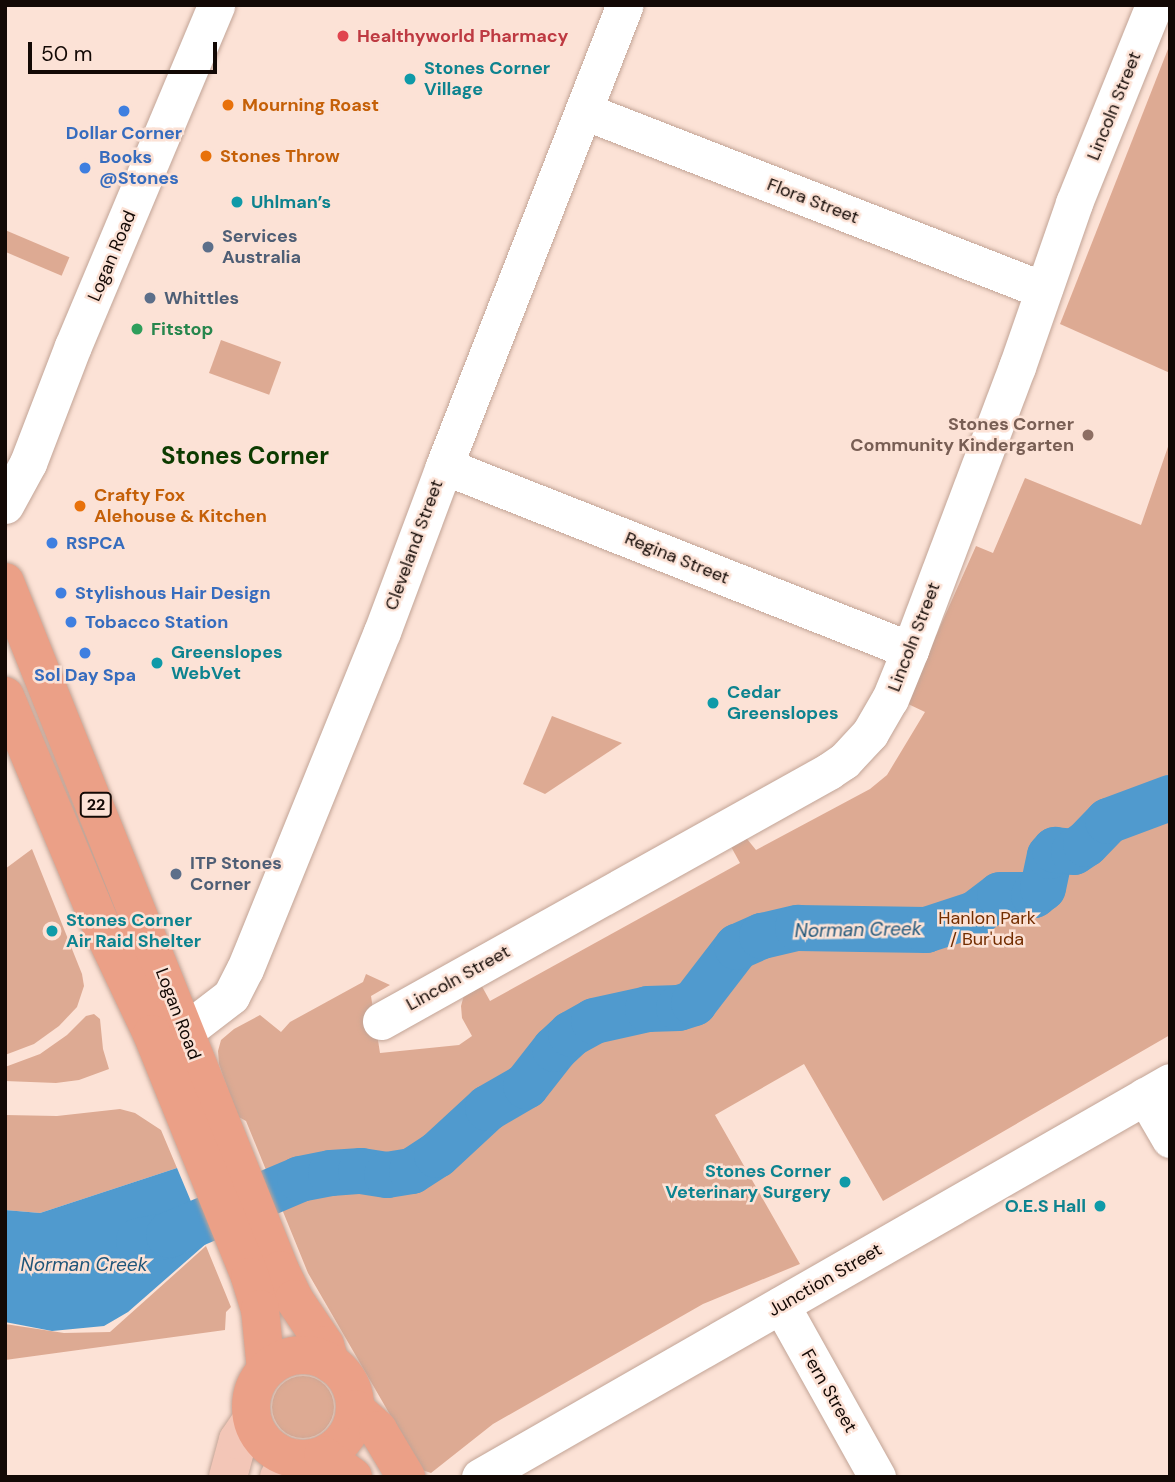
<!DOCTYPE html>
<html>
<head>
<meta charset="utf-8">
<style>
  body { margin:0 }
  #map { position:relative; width:1175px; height:1482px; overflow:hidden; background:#fce2d6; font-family:"DM Sans",sans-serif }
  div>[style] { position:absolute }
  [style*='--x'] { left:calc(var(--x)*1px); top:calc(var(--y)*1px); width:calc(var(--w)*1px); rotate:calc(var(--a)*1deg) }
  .green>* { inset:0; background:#ddaa93; transform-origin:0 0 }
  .round { border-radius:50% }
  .water>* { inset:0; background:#509ace }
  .river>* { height:46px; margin:-23px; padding:0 23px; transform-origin:23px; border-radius:23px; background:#509ace }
  .roads { filter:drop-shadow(0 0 2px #c2a496) drop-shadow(0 0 2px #c2a496) }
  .minor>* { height:37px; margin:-18.5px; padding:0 18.5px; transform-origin:18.5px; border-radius:18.5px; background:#fff }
  .major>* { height:38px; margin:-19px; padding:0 19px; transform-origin:19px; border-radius:19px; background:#f3c6b7 }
  .highway>* { height:38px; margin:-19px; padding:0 19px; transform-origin:19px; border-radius:19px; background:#eba087 }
  .highway>.ring { margin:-19px; padding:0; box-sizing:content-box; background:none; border:38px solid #eba087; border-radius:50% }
  .dots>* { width:19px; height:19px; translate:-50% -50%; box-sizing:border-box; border:4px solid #fce2d6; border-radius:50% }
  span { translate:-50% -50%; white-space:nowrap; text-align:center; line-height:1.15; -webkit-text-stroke:5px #fce2d6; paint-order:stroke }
  .shield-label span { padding:2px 5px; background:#fce2d6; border:2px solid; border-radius:5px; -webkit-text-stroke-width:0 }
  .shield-label { font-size:16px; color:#130905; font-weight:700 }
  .health-label { font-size:18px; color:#be3a42; font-weight:700 }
  .left { translate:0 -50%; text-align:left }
  .culture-label { font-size:18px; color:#0d838f; font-weight:700 }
  .right { translate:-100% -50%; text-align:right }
  .food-label { font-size:18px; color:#c56008; font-weight:700 }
  .street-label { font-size:18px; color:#130905 }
  .shop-label { font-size:18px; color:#366cbe; font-weight:700 }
  .service-label { font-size:18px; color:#4e5e75; font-weight:700 }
  .leisure-label { font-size:18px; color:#27864d; font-weight:700 }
  .education-label { font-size:18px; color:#785e54; font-weight:700 }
  .park-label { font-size:18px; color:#732d00 }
  .water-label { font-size:19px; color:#1e5579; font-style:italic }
  .district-label { font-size:24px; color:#0c3b00; font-weight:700 }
  .frame { position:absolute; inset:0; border:7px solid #130905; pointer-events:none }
  .scale { position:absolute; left:28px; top:42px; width:189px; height:32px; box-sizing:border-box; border:4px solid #130905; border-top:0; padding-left:9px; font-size:21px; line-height:24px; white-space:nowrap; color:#130905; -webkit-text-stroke:5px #fce2d6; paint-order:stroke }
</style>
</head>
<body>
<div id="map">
  <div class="green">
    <div style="clip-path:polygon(1170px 44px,1170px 373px,1060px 324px)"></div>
    <div style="left:5px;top:230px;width:70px;height:20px;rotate:23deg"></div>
    <div style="left:221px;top:340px;width:64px;height:35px;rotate:20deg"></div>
    <div style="clip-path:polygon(1170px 441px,1170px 1035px,883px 1201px,804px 1064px,715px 1115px,800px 1264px,703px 1304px,493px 1424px,431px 1473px,422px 1470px,308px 1273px,246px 1121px,237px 1116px,219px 1064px,218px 1051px,221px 1040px,234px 1029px,260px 1015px,281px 1032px,290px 1022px,363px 982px,366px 974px,390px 985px,371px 996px,380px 1053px,459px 1045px,472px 1036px,462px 1018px,461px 1006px,464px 995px,479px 981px,490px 1001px,740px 863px,729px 843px,743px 834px,756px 850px,870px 789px,887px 775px,925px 712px,906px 703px,976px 546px,993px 553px,1025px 478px,1141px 525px)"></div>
    <div style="clip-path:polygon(552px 716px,622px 743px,545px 794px,523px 784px)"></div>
    <div style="clip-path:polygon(32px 849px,82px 974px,84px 986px,77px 1007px,59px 1026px,34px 1044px,5px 1055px,5px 869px)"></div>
    <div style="clip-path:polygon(94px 1014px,100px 1019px,103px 1049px,109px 1069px,79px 1080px,56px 1083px,5px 1081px,5px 1067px,40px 1054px,67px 1035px,86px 1016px)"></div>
    <div style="clip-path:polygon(120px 1109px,135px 1113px,161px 1130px,177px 1168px,40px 1213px,5px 1210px,5px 1115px,57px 1116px)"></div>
    <div style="clip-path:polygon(206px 1246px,231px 1307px,226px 1312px,225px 1330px,5px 1360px,5px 1324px,64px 1333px,110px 1332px)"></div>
    <div class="round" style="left:272px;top:1376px;width:62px;height:62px"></div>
  </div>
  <div class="water">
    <div style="clip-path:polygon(177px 1168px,208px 1242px,128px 1312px,104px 1326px,52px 1331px,5px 1322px,5px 1210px,40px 1213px)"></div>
  </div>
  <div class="river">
    <div style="--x:139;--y:1241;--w:31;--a:-11"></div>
    <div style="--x:169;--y:1235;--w:142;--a:-23.1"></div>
    <div style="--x:300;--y:1179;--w:32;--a:-11"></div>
    <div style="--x:331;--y:1173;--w:30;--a:-4"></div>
    <div style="--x:361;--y:1171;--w:26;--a:9"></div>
    <div style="--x:387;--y:1175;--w:25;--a:-9"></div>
    <div style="--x:412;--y:1171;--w:30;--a:-33"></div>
    <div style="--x:437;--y:1155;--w:69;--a:-42.7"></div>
    <div style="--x:488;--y:1108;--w:44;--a:-30.1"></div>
    <div style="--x:526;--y:1086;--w:47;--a:-51.9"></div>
    <div style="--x:555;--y:1049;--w:22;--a:-43"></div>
    <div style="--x:571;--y:1034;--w:26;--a:-29"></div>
    <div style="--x:594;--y:1021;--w:55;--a:-12.5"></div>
    <div style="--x:648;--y:1009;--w:31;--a:-2"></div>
    <div style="--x:679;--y:1008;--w:16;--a:-18"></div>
    <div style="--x:694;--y:1003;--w:71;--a:-52.5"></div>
    <div style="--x:737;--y:947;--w:27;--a:-24"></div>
    <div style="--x:762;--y:936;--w:37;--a:-13"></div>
    <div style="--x:798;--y:928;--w:128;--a:0.9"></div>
    <div style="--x:926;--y:930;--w:52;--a:-18.1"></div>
    <div style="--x:975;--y:914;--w:31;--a:-37"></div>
    <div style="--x:1000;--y:895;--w:34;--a:0"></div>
    <div style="--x:1034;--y:895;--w:11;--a:-38"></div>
    <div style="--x:1043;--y:888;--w:33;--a:-78"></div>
    <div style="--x:1050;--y:856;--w:8;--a:-50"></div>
    <div style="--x:1055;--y:850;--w:19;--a:6"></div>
    <div style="--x:1074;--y:852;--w:14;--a:-34"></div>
    <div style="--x:1086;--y:844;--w:32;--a:-46"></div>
    <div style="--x:1108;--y:821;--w:66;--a:-20.4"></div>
  </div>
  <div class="roads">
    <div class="minor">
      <div style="--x:584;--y:111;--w:493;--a:21.3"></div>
      <div style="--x:444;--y:466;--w:501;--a:21.55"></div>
      <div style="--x:5;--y:505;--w:48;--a:-61.3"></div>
      <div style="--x:28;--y:463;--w:125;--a:-69"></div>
      <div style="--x:73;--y:346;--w:370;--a:-67.2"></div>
      <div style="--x:381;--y:1021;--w:513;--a:-29.16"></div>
      <div style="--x:829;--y:771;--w:18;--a:-34"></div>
      <div style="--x:844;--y:761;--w:38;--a:-47"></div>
      <div style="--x:870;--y:733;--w:39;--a:-60"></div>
      <div style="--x:890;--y:699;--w:53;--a:-67.8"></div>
      <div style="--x:910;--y:650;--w:303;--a:-69.3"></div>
      <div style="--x:1017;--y:367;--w:174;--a:-70.8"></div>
      <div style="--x:1074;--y:203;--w:214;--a:-68"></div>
      <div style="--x:162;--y:1049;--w:87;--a:-37.5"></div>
      <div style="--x:231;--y:996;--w:30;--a:-63"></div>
      <div style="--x:245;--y:969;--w:364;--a:-67.9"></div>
      <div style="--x:382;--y:632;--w:177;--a:-69.5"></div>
      <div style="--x:444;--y:466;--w:495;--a:-68.6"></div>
      <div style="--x:1145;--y:1096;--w:50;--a:59.8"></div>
      <div style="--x:781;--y:1305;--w:197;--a:60.8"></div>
      <div style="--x:480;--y:1477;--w:795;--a:-29.79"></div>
    </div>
    <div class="major">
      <div style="--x:228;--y:1477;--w:38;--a:-75"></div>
      <div style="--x:238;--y:1440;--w:25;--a:-56"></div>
      <div style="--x:279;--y:1477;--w:23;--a:-56"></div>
    </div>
    <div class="highway">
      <div style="--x:5;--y:582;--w:741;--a:68.21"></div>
      <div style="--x:280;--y:1270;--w:32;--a:64"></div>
      <div style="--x:294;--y:1299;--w:55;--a:56"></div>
      <div style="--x:325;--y:1345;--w:19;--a:74"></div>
      <div style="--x:5;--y:696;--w:261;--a:67.3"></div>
      <div style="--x:106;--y:937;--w:107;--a:64.6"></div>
      <div style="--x:152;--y:1034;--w:262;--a:68"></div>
      <div style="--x:250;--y:1277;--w:34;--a:73"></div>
      <div style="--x:260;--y:1309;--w:61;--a:84.4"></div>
      <div class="ring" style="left:251px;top:1355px;width:66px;height:66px"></div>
      <div style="--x:355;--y:1409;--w:31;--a:42"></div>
      <div style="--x:378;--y:1430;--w:55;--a:59.2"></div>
      <div style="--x:323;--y:1455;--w:37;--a:36"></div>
    </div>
  </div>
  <div class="dots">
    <div style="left:343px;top:36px;background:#e0444e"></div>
    <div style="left:410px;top:79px;background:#0f9aa8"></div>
    <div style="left:228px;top:105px;background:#e8710a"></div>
    <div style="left:124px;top:111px;background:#3f7fe0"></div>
    <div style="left:206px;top:156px;background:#e8710a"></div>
    <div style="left:85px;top:168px;background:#3f7fe0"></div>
    <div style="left:237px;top:202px;background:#0f9aa8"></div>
    <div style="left:208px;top:247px;background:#5c6f8a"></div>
    <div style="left:150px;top:298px;background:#5c6f8a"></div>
    <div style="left:137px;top:329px;background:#2e9e5b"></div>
    <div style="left:1088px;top:435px;background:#8d6e63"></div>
    <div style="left:80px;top:506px;background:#e8710a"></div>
    <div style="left:52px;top:543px;background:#3f7fe0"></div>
    <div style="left:61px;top:593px;background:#3f7fe0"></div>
    <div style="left:71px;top:622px;background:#3f7fe0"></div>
    <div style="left:85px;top:653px;background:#3f7fe0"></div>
    <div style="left:157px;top:663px;background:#0f9aa8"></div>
    <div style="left:713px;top:703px;background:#0f9aa8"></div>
    <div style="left:176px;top:874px;background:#5c6f8a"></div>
    <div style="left:52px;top:931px;background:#0f9aa8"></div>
    <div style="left:845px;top:1182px;background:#0f9aa8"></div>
    <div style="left:1100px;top:1206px;background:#0f9aa8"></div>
  </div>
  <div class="shield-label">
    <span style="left:96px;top:805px">22</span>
  </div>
  <div class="health-label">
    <span class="left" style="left:357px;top:36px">Healthyworld Pharmacy</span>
  </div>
  <div class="culture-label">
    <span class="left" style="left:424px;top:79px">Stones Corner<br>Village</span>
    <span class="left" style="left:251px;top:202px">Uhlman’s</span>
    <span class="left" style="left:171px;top:663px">Greenslopes<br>WebVet</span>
    <span class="left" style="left:727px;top:703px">Cedar<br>Greenslopes</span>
    <span class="left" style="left:66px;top:931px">Stones Corner<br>Air Raid Shelter</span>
    <span class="right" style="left:831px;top:1182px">Stones Corner<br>Veterinary Surgery</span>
    <span class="right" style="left:1086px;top:1206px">O.E.S Hall</span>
  </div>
  <div class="food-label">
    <span class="left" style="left:242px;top:105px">Mourning Roast</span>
    <span class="left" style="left:220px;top:156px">Stones Throw</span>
    <span class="left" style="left:94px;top:506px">Crafty Fox<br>Alehouse &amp; Kitchen</span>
  </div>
  <div class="street-label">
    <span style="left:1114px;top:106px;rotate:-68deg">Lincoln Street</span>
    <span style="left:813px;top:201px;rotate:21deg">Flora Street</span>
    <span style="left:112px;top:256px;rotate:-67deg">Logan Road</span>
    <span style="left:414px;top:545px;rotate:-70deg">Cleveland Street</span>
    <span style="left:677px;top:558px;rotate:22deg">Regina Street</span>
    <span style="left:914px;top:637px;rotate:-69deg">Lincoln Street</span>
    <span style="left:458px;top:978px;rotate:-29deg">Lincoln Street</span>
    <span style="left:178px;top:1014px;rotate:69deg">Logan Road</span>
    <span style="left:825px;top:1280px;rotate:-30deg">Junction Street</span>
    <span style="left:829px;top:1391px;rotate:60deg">Fern Street</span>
  </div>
  <div class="shop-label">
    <span style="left:124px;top:133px">Dollar Corner</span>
    <span class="left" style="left:99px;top:168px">Books<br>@Stones</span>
    <span class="left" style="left:66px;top:543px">RSPCA</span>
    <span class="left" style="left:75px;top:593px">Stylishous Hair Design</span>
    <span class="left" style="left:85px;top:622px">Tobacco Station</span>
    <span style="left:85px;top:675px">Sol Day Spa</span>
  </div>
  <div class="service-label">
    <span class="left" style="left:222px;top:247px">Services<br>Australia</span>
    <span class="left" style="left:164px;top:298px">Whittles</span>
    <span class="left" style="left:190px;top:874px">ITP Stones<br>Corner</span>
  </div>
  <div class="leisure-label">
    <span class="left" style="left:151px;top:329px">Fitstop</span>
  </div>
  <div class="education-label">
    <span class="right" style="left:1074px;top:435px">Stones Corner<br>Community Kindergarten</span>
  </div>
  <div class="park-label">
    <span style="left:987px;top:929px">Hanlon Park<br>/ Bur'uda</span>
  </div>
  <div class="water-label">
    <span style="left:858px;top:930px;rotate:-1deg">Norman Creek</span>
    <span style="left:84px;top:1265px">Norman Creek</span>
  </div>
  <div class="district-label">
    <span style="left:245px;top:456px">Stones Corner</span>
  </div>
  <div class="frame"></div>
  <div class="scale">50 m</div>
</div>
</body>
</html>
